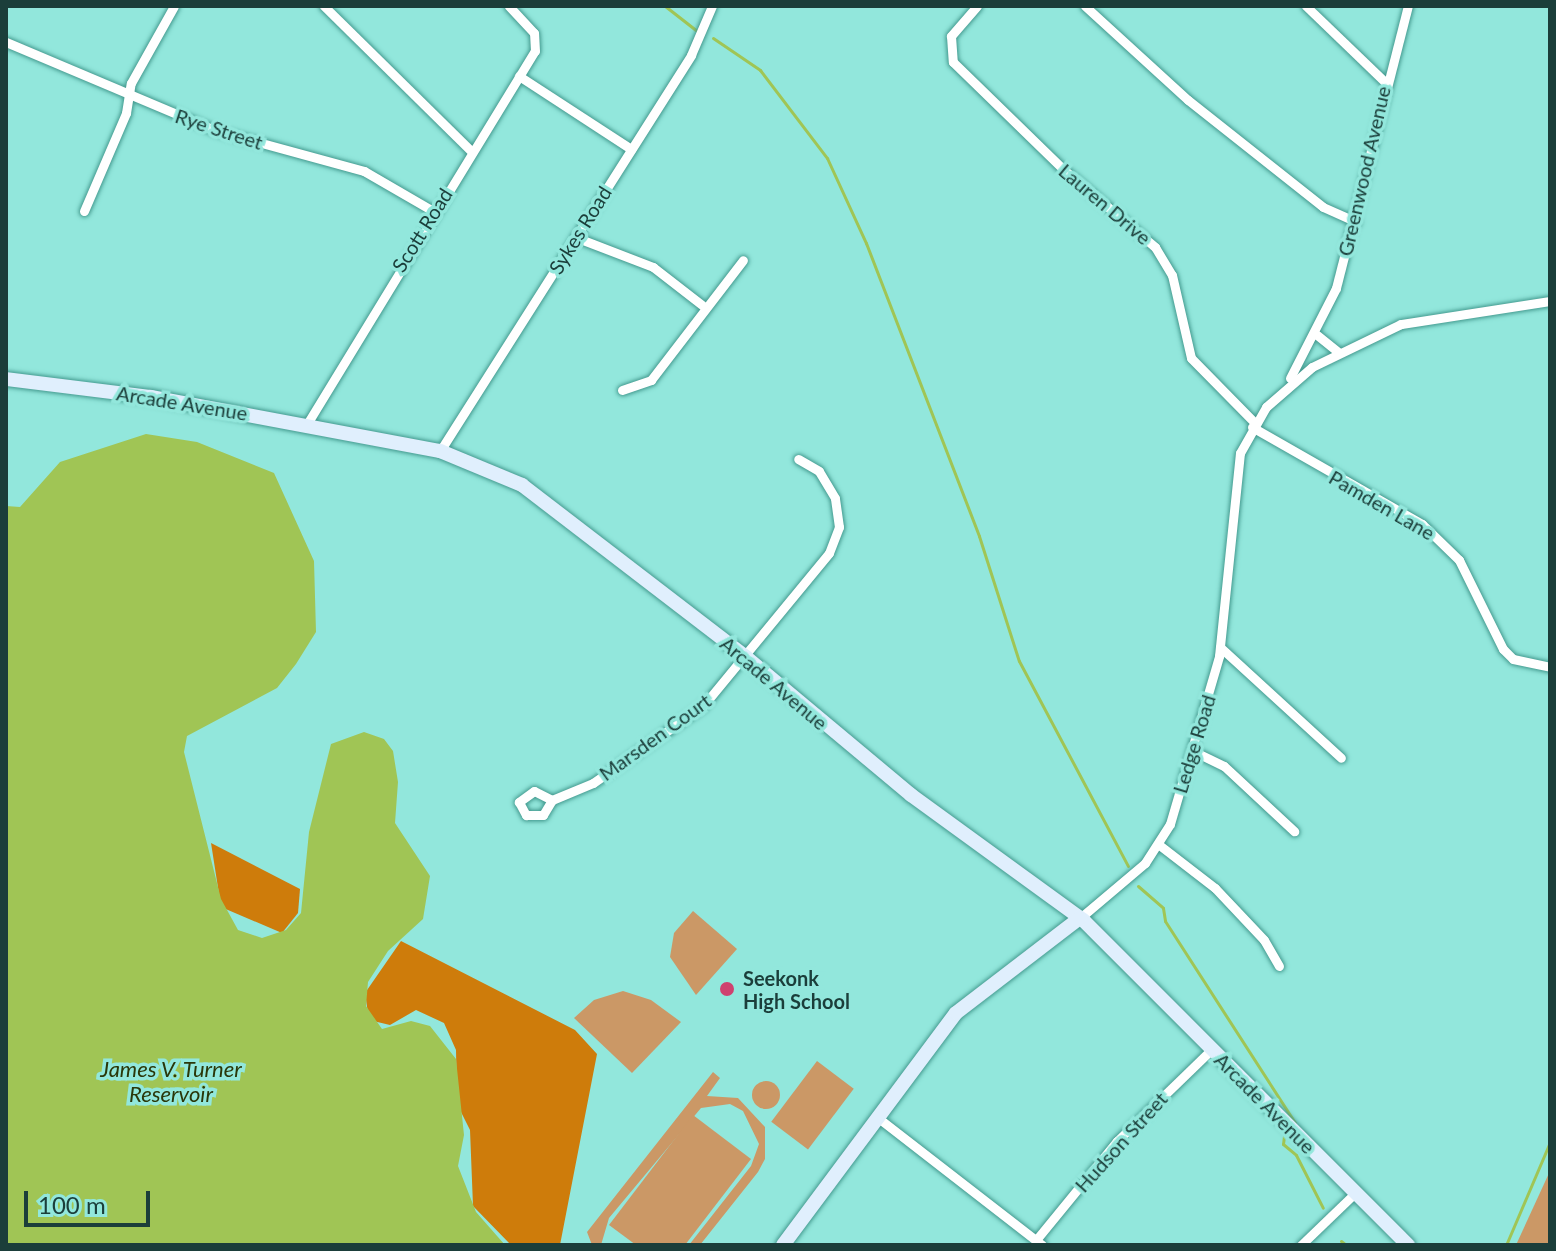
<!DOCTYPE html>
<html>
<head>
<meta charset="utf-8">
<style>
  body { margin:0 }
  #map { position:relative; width:1556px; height:1251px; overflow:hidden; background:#92e7dc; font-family:Lato,sans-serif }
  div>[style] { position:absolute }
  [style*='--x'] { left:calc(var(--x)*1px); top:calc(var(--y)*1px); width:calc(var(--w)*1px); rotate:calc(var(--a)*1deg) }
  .green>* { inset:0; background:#cb9866; transform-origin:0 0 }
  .round { border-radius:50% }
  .forest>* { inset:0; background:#ce7c0b }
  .water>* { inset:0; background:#a0c555 }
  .stream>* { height:3px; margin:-1.5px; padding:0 1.5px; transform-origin:1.5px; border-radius:1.5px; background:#a0c555 }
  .roads { filter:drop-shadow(0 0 2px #449a8f) drop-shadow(0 0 2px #449a8f) }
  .street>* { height:9px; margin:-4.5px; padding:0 4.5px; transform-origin:4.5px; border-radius:4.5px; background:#fff }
  .secondary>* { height:14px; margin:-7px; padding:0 7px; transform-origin:7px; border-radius:7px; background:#e0effd }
  .dots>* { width:22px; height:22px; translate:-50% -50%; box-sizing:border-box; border:4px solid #92e7dc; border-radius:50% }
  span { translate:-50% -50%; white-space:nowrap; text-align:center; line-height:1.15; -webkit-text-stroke:7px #92e7dc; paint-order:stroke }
  .street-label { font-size:20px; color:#1b3e3a }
  .poi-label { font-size:20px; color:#1b3e3a; font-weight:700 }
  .left { translate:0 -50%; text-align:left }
  .water-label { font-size:22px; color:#2a3709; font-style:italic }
  .frame { position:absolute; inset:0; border:8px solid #1b3e3a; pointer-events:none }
  .scale { position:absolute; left:24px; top:1191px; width:126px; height:36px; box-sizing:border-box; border:4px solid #1b3e3a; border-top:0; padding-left:10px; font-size:24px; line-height:28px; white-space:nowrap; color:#1b3e3a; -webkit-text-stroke:6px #92e7dc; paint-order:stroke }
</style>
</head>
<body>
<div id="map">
  <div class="green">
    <div style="clip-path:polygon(693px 911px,737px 949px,696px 995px,670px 957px,674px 933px)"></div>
    <div style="clip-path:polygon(623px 991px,651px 1000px,681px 1022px,632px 1073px,574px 1018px,594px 1000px)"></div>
    <div style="left:817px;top:1061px;width:46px;height:76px;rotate:37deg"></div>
    <div style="clip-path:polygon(713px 1072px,720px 1078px,707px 1096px,738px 1098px,765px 1127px,765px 1159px,758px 1172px,700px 1245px,689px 1245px,751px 1166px,759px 1144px,743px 1111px,730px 1104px,701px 1108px,609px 1218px,601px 1245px,592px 1245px,587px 1232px)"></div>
    <div class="round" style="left:752px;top:1081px;width:28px;height:28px"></div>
    <div style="clip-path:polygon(693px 1115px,751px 1159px,685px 1245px,636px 1245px,609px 1225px)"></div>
    <div style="clip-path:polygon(1550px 1171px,1550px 1245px,1516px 1245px)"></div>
  </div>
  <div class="forest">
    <div style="clip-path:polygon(211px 843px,300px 889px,298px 913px,282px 933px,221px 907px)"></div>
    <div style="clip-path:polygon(401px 941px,575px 1030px,597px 1054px,560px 1245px,511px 1245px,473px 1206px,470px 1130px,457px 1104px,456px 1050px,444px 1023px,416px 1010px,390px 1025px,369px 1020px,365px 993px)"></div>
  </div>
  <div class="water">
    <div style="clip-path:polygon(146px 434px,197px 442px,274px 473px,314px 561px,316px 632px,296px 664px,277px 688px,187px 736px,184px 752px,221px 899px,238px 930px,262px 938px,286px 930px,301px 913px,309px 832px,331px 744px,364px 732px,384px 739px,393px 751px,398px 782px,395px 823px,430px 876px,423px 919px,388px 951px,368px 982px,366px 1006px,382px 1029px,411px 1021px,430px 1026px,456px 1059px,464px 1135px,458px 1166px,476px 1212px,505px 1245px,6px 1245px,6px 506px,20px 507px,60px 462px)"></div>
  </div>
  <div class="stream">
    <div style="--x:665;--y:6;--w:41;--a:38"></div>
    <div style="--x:713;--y:38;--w:57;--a:34.2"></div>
    <div style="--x:760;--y:70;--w:111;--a:52.7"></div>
    <div style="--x:827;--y:158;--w:94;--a:65.4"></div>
    <div style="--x:866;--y:243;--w:314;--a:68.9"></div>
    <div style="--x:979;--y:536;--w:131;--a:72.3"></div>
    <div style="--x:1019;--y:661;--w:232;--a:62"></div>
    <div style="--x:1138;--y:886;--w:33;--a:41"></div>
    <div style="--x:1163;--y:908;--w:13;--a:81"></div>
    <div style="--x:1165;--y:921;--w:240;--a:57.2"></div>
    <div style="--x:1284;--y:1136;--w:8;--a:97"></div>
    <div style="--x:1283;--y:1144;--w:17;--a:40"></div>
    <div style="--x:1296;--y:1155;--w:59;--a:63"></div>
    <div style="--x:1341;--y:1241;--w:6;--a:39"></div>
    <div style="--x:1506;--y:1245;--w:112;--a:-66.9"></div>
  </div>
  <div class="roads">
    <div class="street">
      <div style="--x:324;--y:6;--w:206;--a:44.6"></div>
      <div style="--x:977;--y:6;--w:40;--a:131"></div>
      <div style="--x:951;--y:36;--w:26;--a:86"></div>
      <div style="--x:953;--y:62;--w:153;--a:44.2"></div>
      <div style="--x:1063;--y:169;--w:121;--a:40.3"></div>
      <div style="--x:1155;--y:247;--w:33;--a:59"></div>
      <div style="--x:1172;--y:275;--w:85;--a:77.1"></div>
      <div style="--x:1191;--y:358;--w:90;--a:45.5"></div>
      <div style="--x:1085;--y:6;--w:139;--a:42.4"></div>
      <div style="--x:1188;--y:100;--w:172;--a:38.4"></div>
      <div style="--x:1323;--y:207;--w:36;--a:24"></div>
      <div style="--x:1306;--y:6;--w:108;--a:43.9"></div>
      <div style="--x:6;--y:42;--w:226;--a:22.9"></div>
      <div style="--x:214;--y:130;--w:156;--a:15.3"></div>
      <div style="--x:364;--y:171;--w:80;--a:30.1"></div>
      <div style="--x:519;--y:76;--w:134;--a:33.1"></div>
      <div style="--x:84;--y:211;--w:107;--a:-66.8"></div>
      <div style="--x:126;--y:113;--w:30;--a:-81"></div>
      <div style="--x:131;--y:83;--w:88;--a:-60.8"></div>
      <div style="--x:575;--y:237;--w:84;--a:21"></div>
      <div style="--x:653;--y:267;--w:62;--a:37.8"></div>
      <div style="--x:1317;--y:335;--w:28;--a:39"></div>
      <div style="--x:1290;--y:378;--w:101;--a:-62.9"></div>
      <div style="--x:1336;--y:288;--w:291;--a:-75.7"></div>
      <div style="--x:622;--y:390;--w:31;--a:-19"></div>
      <div style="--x:651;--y:380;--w:151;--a:-52.5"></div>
      <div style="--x:307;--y:424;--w:437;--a:-58.6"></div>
      <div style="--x:535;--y:51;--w:18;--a:-93"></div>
      <div style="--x:534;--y:33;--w:37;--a:-133"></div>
      <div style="--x:1252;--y:427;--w:196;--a:29.7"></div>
      <div style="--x:1422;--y:524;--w:52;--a:44.2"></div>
      <div style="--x:1459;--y:560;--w:99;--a:63.7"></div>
      <div style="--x:1503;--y:649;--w:14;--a:45"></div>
      <div style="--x:1513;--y:659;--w:38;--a:12"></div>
      <div style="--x:440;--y:451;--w:469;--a:-57.6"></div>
      <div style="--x:691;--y:55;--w:53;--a:-66.8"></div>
      <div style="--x:1220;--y:647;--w:164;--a:42.5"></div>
      <div style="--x:1193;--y:751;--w:34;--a:26"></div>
      <div style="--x:1224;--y:766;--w:96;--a:42.9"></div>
      <div style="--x:552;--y:800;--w:20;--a:-153"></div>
      <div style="--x:534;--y:791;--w:19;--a:144"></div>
      <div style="--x:519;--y:802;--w:15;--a:62"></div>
      <div style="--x:526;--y:815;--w:17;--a:0"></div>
      <div style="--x:543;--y:815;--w:17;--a:-59"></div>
      <div style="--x:552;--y:800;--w:44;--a:-22.5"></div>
      <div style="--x:593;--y:783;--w:134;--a:-35"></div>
      <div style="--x:703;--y:706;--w:198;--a:-50.5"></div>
      <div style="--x:829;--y:553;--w:28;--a:-69"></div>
      <div style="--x:839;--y:527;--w:29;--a:-98"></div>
      <div style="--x:835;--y:498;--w:31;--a:-121"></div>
      <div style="--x:819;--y:471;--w:24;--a:-150"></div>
      <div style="--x:1158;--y:844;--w:72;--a:37.7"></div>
      <div style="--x:1215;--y:888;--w:71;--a:46.7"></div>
      <div style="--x:1264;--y:940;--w:30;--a:60"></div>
      <div style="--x:1080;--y:918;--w:85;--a:-40.2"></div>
      <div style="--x:1145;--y:863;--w:46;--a:-57.3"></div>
      <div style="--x:1170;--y:824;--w:175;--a:-73.7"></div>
      <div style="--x:1219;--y:656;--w:204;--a:-84.1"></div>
      <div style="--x:1240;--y:453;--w:53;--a:-60.5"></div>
      <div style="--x:1266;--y:407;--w:61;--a:-41"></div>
      <div style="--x:1312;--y:367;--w:99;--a:-25.8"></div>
      <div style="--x:1401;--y:324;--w:151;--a:-8.8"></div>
      <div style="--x:877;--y:1117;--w:209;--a:37.8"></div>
      <div style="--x:1036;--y:1240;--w:128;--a:-50.7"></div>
      <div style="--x:1117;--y:1141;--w:132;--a:-44.1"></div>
      <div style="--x:1301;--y:1245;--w:75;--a:-43.9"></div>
    </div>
    <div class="secondary">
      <div style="--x:6;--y:379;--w:146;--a:7.1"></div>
      <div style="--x:151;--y:397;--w:294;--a:10.6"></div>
      <div style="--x:440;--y:451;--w:89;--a:22.5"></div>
      <div style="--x:522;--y:485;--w:282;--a:37.5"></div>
      <div style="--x:746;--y:657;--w:215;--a:39.9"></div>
      <div style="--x:911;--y:795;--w:213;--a:36"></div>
      <div style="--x:1083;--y:920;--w:460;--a:45"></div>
      <div style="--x:783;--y:1245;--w:289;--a:-53.3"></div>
      <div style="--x:956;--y:1013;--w:156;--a:-37.5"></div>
    </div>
  </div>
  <div class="dots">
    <div style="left:727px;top:989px;background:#cf416f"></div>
  </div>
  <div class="street-label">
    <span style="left:219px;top:129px;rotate:18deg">Rye Street</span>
    <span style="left:1364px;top:171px;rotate:-77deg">Greenwood Avenue</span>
    <span style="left:1105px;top:204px;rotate:40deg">Lauren Drive</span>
    <span style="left:422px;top:230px;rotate:-58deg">Scott Road</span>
    <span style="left:580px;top:230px;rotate:-58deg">Sykes Road</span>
    <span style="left:182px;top:403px;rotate:9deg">Arcade Avenue</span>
    <span style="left:1382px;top:505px;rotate:30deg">Pamden Lane</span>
    <span style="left:774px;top:683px;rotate:40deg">Arcade Avenue</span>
    <span style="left:655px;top:737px;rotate:-36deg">Marsden Court</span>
    <span style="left:1194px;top:744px;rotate:-73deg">Ledge Road</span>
    <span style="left:1265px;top:1103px;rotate:45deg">Arcade Avenue</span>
    <span style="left:1121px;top:1142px;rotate:-48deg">Hudson Street</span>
  </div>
  <div class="poi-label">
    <span class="left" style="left:743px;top:990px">Seekonk<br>High School</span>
  </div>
  <div class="water-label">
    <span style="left:171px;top:1081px">James V. Turner<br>Reservoir</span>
  </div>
  <div class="frame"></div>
  <div class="scale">100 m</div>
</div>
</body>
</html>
